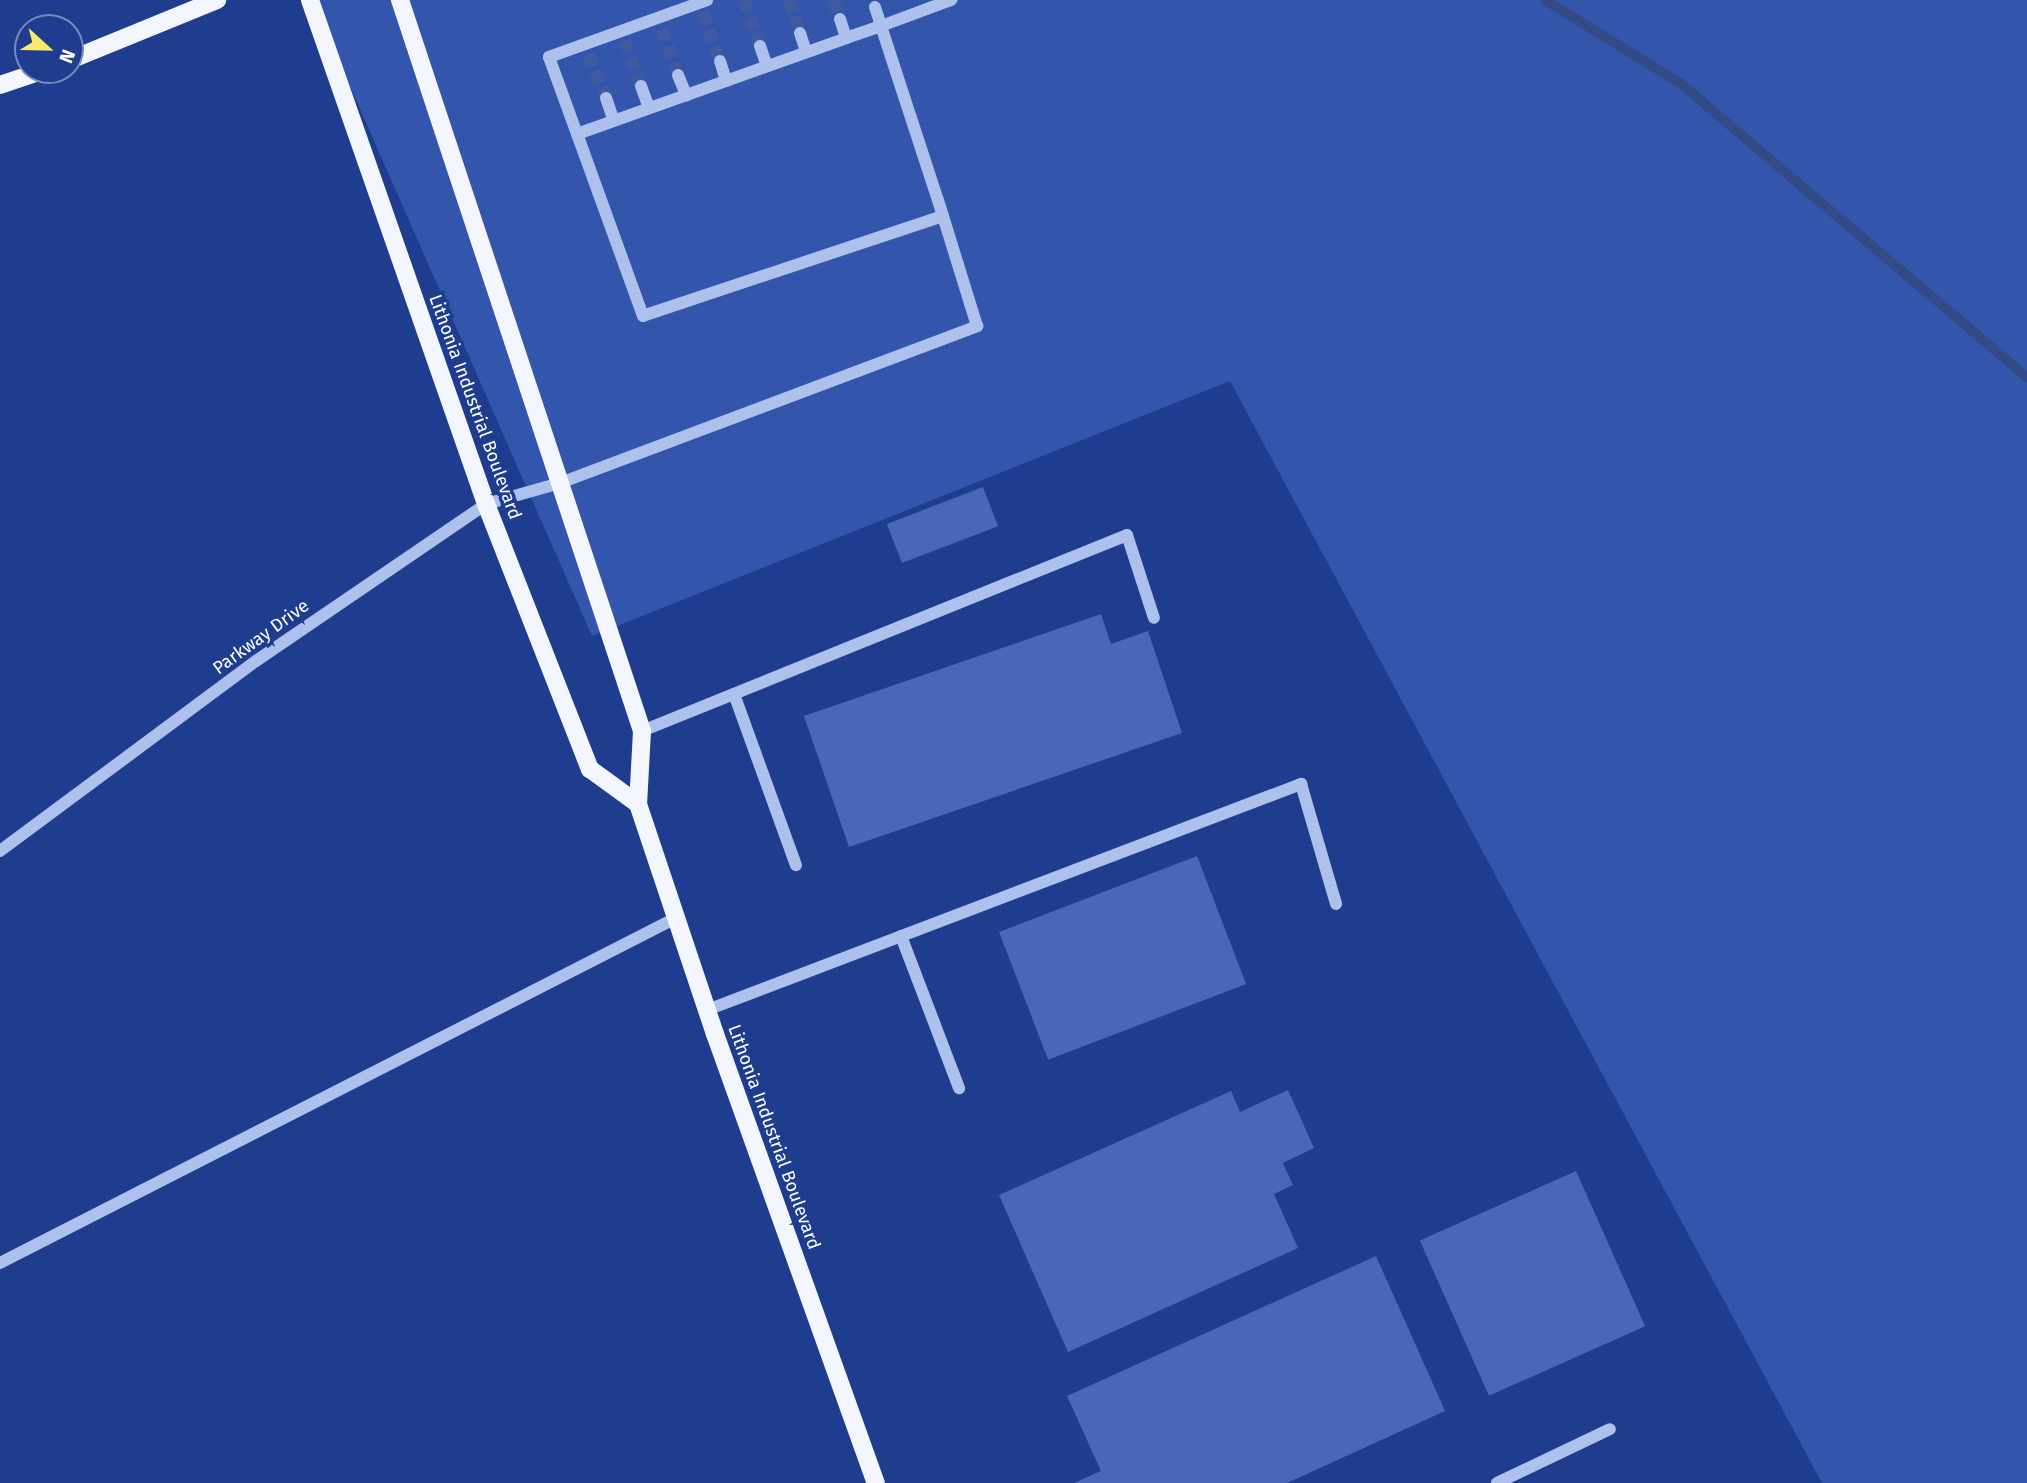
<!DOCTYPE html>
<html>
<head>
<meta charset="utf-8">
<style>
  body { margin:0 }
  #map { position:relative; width:2027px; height:1483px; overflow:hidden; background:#1f3d8e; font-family:"Fira Sans",sans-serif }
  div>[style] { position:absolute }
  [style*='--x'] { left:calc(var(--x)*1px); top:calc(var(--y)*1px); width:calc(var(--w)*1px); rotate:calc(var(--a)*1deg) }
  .green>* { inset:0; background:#3356ac }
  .stream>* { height:10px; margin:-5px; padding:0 5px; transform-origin:5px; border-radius:5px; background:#344985 }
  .building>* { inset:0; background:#4867b6; transform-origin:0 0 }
  .minor-tunnel>* { height:12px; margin-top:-6px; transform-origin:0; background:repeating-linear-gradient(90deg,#415a9f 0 12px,transparent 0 18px) }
  .minor>* { height:12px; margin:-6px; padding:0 6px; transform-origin:6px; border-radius:6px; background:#aec0ec }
  .major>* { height:18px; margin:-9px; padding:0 9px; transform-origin:9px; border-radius:9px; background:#f4f6ff }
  span { translate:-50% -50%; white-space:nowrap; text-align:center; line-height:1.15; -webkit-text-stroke:7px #1f3d8e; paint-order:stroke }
  .street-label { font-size:18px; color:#fff }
  .north { position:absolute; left:14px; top:14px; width:70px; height:70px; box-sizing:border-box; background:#1f3d8e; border:2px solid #798bbb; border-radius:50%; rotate:112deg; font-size:19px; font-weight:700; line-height:28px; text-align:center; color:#fff }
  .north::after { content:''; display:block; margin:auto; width:24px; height:32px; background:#fae96e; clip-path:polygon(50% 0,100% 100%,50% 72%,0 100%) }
</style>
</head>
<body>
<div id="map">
  <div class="green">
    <div style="clip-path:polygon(312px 0,2027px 0,2027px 1483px,1822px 1483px,1230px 381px,592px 636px)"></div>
  </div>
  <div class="stream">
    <div style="--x:1545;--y:0;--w:158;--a:31.6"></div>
    <div style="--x:1680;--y:83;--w:455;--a:40.3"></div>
  </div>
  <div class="building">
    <div style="left:983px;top:487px;width:42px;height:103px;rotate:69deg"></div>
    <div style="clip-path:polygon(1101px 614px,1111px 644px,1148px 631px,1182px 733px,849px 847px,804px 716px)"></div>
    <div style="left:1197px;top:856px;width:137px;height:212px;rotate:69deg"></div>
    <div style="clip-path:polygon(1288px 1090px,1314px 1148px,1283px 1163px,1293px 1185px,1274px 1194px,1298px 1248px,1068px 1352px,999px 1195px,1231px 1091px,1240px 1112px)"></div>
    <div style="left:1576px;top:1171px;width:170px;height:171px;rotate:66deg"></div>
    <div style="clip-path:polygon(1376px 1256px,1445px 1411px,1287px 1483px,1074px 1483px,1101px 1471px,1067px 1396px)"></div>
  </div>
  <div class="minor-tunnel">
    <div style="--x:744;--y:0;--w:49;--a:70.8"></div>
    <div style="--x:789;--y:0;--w:35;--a:72"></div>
    <div style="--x:833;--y:0;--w:20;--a:70"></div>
    <div style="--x:703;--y:13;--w:51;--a:70.5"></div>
    <div style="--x:662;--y:29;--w:49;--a:70.8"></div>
    <div style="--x:624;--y:41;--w:48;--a:69.3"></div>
    <div style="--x:589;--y:54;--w:47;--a:68.9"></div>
  </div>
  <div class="minor">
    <div style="--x:875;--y:7;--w:20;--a:72"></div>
    <div style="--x:881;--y:26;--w:200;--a:71.9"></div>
    <div style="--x:943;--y:216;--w:316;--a:161.6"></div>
    <div style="--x:643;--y:316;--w:194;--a:-109.9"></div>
    <div style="--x:577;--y:134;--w:286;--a:-19.6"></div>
    <div style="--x:846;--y:38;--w:37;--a:-19"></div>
    <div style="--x:881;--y:26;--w:75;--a:-20.4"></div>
    <div style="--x:840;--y:19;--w:20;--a:72"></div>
    <div style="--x:800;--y:33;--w:20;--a:72"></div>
    <div style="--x:760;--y:46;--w:21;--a:71"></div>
    <div style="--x:720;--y:61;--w:21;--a:73"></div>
    <div style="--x:678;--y:75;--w:22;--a:68"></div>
    <div style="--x:641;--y:86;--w:23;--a:70"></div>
    <div style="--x:606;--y:98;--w:24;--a:71"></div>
    <div style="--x:577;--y:134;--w:82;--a:-110"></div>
    <div style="--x:549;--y:57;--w:168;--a:-19.8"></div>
    <div style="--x:734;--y:694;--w:182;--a:70.1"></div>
    <div style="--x:642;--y:731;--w:523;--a:-22"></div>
    <div style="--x:1127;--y:535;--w:87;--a:72"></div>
    <div style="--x:0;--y:851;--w:319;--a:-36.6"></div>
    <div style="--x:256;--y:661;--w:278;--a:-34.3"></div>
    <div style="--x:486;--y:504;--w:77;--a:-15.8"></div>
    <div style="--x:560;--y:483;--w:446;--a:-20.6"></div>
    <div style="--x:977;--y:326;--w:115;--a:-107.2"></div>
    <div style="--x:901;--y:936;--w:163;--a:69.1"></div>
    <div style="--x:707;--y:1010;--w:636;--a:-20.83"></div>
    <div style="--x:1301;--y:784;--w:125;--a:73.7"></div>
    <div style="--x:0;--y:1263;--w:759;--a:-27.04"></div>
    <div style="--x:1497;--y:1483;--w:125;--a:-25.5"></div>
  </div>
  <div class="major">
    <div style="--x:310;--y:0;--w:534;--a:70.75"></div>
    <div style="--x:486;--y:504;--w:285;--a:68.6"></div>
    <div style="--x:590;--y:769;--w:59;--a:36.1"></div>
    <div style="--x:400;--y:0;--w:770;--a:71.68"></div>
    <div style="--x:642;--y:731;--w:73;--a:93.1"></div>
    <div style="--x:638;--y:804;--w:243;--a:71.5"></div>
    <div style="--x:715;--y:1034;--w:477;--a:70.3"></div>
    <div style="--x:70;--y:60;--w:159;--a:-22.2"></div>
    <div style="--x:0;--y:85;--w:46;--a:-18.8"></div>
  </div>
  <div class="street-label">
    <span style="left:475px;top:407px;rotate:70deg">Lithonia Industrial Boulevard</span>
    <span style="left:261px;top:637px;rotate:-36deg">Parkway Drive</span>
    <span style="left:774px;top:1137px;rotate:70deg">Lithonia Industrial Boulevard</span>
  </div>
  <div class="north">N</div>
</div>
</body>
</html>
